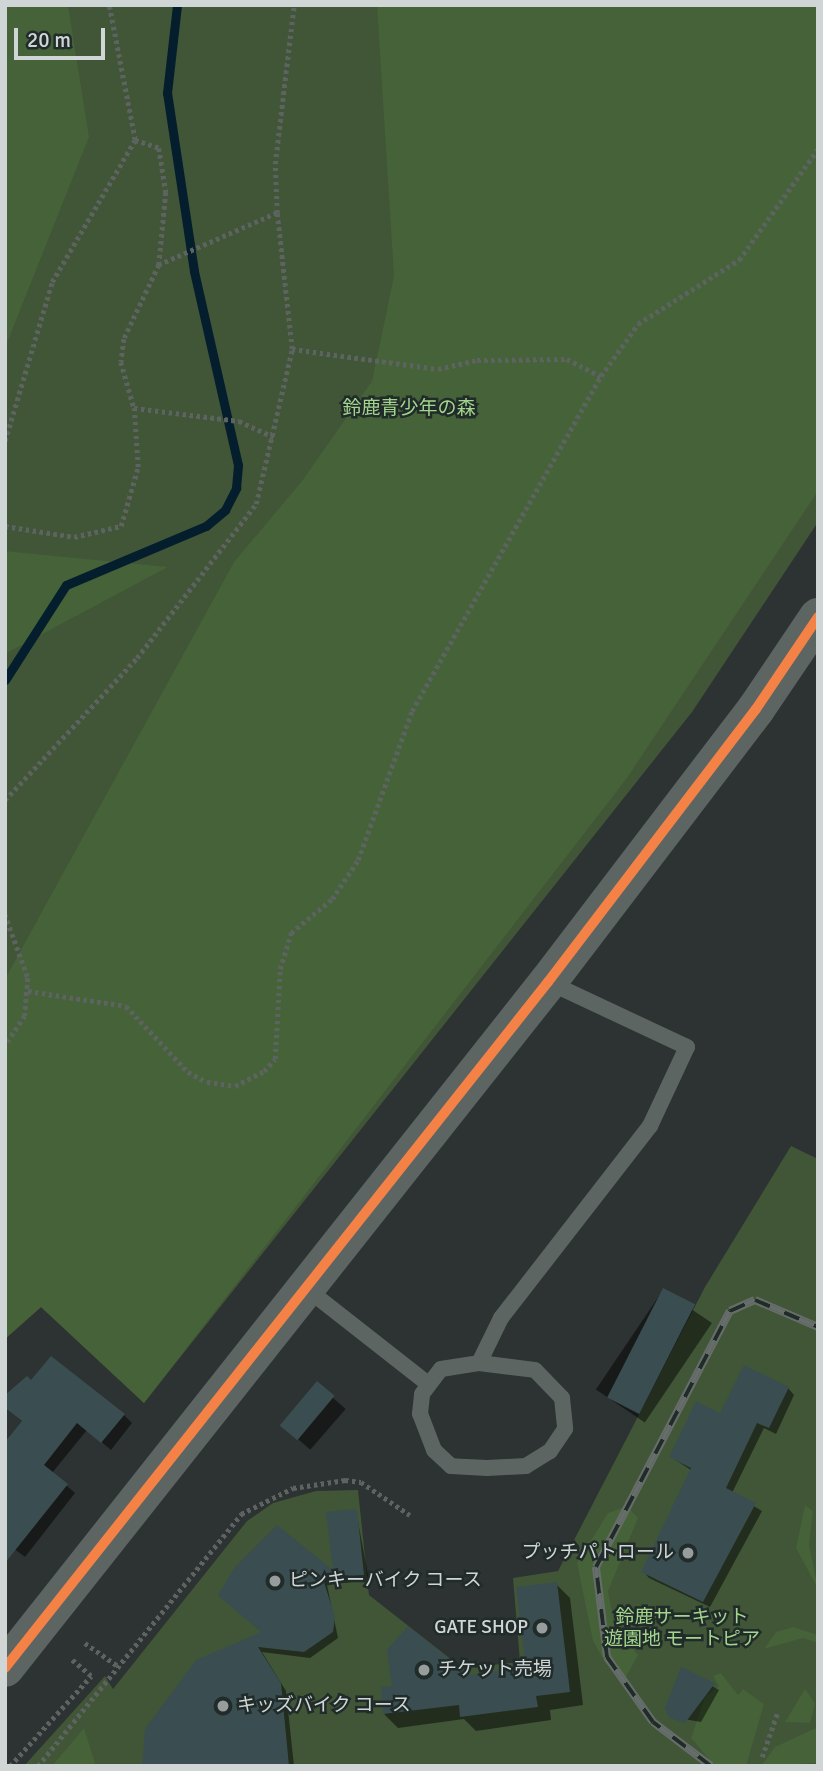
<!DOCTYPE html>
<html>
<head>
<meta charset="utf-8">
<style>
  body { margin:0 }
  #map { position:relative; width:823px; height:1771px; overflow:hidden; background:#2d3232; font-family:Signika,"Noto Sans JP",sans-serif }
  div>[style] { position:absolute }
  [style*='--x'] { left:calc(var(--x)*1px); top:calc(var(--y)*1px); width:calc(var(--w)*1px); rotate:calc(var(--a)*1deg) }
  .green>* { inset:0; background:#415537 }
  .forest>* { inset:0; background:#456238 }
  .shadow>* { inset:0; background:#0007; transform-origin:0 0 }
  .stream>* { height:9px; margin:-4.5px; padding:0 4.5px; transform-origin:4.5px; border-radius:4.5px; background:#041e2e }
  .building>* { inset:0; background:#3a4e51; transform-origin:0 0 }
  .path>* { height:4.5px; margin-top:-2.25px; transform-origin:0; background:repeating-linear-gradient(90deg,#5c6360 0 3.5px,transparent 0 7px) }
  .service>* { height:16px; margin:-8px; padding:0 8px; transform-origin:8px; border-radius:8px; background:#5c6561 }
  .tertiary>* { height:38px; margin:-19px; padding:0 19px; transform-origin:19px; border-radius:19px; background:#5c6561 }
  .rail>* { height:8px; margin-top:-4px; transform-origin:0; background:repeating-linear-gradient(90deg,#202b2a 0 16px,#666d6a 0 32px); box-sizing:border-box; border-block:2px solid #666d6a }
  .cycleway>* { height:10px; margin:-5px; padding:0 5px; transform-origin:5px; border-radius:5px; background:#f48246 }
  .dots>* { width:19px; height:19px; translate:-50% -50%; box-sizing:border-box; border:4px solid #202b2a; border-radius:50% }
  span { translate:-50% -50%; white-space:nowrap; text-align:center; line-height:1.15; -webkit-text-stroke:5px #202b2a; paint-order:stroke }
  .park-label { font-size:19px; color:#a3d58c }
  .poi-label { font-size:19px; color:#cfd6d5 }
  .right { translate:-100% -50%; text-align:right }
  .left { translate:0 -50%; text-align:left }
  .frame { position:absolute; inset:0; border:7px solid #cfd6d5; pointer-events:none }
  .scale { position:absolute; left:14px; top:28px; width:91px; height:32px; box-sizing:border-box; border:4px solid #cfd6d5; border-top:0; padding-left:9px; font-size:21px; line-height:24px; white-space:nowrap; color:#cfd6d5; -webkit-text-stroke:5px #202b2a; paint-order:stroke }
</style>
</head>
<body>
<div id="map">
  <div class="green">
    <div style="clip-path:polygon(5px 5px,818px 5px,818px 522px,692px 712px,144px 1403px,41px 1307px,5px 1339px)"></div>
    <div style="clip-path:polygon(791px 1146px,818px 1159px,818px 1766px,24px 1766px,105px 1676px,113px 1689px,247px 1521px,273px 1503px,316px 1491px,358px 1490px,369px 1595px,462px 1668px,520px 1662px,513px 1578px,558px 1571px,705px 1287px)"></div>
  </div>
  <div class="forest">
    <div style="clip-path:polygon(5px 5px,68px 5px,89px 137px,5px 348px)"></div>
    <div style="clip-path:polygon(377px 5px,818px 5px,818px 491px,627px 778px,144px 1403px,41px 1307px,5px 1339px,5px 979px,234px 562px,302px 481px,372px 381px,394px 276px)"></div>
    <div style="clip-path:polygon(5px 551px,168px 567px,5px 654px)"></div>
    <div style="clip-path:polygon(805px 1505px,813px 1511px,809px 1545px,818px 1589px,796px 1548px)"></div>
    <div style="clip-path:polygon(627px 1506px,638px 1518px,608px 1591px,615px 1627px,638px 1655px,626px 1677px,606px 1664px,593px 1641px,577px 1563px,608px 1513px)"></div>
    <div style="clip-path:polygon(793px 1627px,818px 1635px,818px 1643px,803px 1638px,764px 1649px,776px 1632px)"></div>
    <div style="clip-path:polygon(721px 1673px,738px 1695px,743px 1689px,764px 1704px,746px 1766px,715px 1766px,691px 1738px,705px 1697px,719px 1686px,713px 1676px)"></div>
    <div style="clip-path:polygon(805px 1689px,815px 1703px,810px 1723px,785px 1722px)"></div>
    <div style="clip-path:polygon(818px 1727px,818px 1763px,761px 1766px,775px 1747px)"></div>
    <div style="clip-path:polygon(84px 1728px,96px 1766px,52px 1766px)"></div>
  </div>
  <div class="shadow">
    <div style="left:663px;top:1290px;width:59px;height:120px;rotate:34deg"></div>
    <div style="left:317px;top:1384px;width:38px;height:54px;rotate:41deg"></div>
    <div style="clip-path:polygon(788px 1388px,794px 1395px,776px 1434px,764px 1428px,732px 1493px,762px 1511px,710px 1607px,649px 1578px,643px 1571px,691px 1470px,671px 1457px,721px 1415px)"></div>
    <div style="clip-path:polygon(5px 1408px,124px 1415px,132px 1423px,111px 1450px,87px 1430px,52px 1473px,75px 1493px,25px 1557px,5px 1542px,23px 1422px)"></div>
    <div style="clip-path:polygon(356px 1511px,369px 1580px,327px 1585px,338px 1638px,310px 1658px,262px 1652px,286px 1691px,294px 1766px,144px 1766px,263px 1633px,226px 1600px,335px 1574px)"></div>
    <div style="clip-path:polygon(556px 1584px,570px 1598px,583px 1705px,550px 1710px,551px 1720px,476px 1731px,464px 1719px,398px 1728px,384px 1714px,468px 1677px,528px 1668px)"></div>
    <div style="clip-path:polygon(682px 1669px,719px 1690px,701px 1722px,672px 1717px)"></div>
  </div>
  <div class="stream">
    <div style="--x:5;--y:680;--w:113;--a:-57.3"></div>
    <div style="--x:66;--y:585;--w:152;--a:-22.9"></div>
    <div style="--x:206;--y:526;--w:25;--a:-40"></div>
    <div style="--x:225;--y:510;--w:25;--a:-63"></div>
    <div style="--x:236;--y:488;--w:23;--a:-85"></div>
    <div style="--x:238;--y:465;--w:199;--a:-102.8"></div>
    <div style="--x:194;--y:271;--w:180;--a:-98.6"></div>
    <div style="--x:167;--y:93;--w:89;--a:-83.5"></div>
  </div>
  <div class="building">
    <div style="left:663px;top:1288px;width:36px;height:123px;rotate:27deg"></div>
    <div style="clip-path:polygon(51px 1356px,125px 1414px,101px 1443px,77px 1423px,44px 1465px,68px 1484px,5px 1563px,5px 1442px,22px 1421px,5px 1408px,5px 1395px,27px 1376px,31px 1380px)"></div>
    <div style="clip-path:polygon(744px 1365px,789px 1387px,769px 1428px,757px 1423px,726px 1488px,756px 1503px,703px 1602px,641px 1572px,691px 1468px,669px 1457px,696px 1401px,720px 1413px)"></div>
    <div style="left:317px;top:1381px;width:23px;height:58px;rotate:40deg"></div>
    <div style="clip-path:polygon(357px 1509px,364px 1575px,323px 1579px,335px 1617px,333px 1632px,304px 1652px,258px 1647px,281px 1683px,289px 1766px,142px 1766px,145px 1729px,196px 1660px,261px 1632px,218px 1595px,235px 1567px,277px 1525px,333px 1570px,326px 1512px)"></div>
    <div style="clip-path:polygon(557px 1582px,570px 1692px,536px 1696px,538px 1707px,460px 1717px,459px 1705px,383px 1714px,381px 1687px,392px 1686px,387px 1650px,408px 1626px,469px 1675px,526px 1667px,516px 1587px)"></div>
    <div style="clip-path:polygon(681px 1667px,715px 1683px,685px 1723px,670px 1718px,665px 1708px)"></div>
  </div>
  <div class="path">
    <div style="--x:135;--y:140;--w:25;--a:18"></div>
    <div style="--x:159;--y:148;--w:45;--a:81"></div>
    <div style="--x:166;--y:192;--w:73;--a:95.5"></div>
    <div style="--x:277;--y:213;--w:49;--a:-92.3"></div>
    <div style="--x:275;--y:164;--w:160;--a:-83.2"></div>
    <div style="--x:292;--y:349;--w:147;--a:7.8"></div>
    <div style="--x:438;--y:369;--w:40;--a:-13"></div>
    <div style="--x:477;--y:360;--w:90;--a:-0.6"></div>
    <div style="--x:567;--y:359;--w:38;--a:27"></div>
    <div style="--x:601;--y:376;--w:64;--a:-54.6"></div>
    <div style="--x:638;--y:324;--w:120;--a:-32.4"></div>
    <div style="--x:739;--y:260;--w:136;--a:-54.6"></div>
    <div style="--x:5;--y:441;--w:166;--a:-73.5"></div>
    <div style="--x:52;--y:282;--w:164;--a:-59.7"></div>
    <div style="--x:135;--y:140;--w:137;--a:-100.9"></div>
    <div style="--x:5;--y:526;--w:70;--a:9.1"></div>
    <div style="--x:74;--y:537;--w:48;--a:-13.2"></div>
    <div style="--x:121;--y:526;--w:61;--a:-73.9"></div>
    <div style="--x:138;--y:467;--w:59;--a:-93.9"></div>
    <div style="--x:134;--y:408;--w:106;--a:7.1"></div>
    <div style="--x:239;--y:421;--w:40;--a:25"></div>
    <div style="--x:5;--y:800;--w:194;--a:-47.1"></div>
    <div style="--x:137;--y:658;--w:195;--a:-52.3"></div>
    <div style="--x:256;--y:504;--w:159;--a:-76.9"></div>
    <div style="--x:292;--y:349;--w:137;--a:-96.3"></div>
    <div style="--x:277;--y:213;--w:129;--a:156.2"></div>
    <div style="--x:159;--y:265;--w:82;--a:115.3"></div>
    <div style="--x:124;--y:339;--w:23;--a:97"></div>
    <div style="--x:121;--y:362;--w:48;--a:74.2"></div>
    <div style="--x:5;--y:914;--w:68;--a:70.2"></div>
    <div style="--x:28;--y:978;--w:38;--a:95"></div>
    <div style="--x:25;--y:1016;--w:36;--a:124"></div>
    <div style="--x:28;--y:991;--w:99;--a:8.7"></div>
    <div style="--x:126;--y:1006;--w:91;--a:46.8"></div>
    <div style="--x:188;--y:1072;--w:21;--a:28"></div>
    <div style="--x:207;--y:1082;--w:28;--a:8"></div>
    <div style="--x:235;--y:1086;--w:33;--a:-27"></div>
    <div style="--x:264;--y:1071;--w:16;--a:-47"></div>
    <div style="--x:275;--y:1059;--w:90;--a:-86.8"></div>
    <div style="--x:280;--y:969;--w:38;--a:-73"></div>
    <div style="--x:291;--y:933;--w:53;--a:-39.7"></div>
    <div style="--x:332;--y:899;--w:47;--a:-56.3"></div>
    <div style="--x:358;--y:860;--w:158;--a:-70.1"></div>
    <div style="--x:412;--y:711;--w:385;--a:-60.6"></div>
    <div style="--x:85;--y:1643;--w:40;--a:34.9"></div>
    <div style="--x:762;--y:1757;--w:46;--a:-70.8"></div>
    <div style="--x:10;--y:1766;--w:121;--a:-48"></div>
    <div style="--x:91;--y:1676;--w:25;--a:-140"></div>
    <div style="--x:38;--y:1766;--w:324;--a:-51.1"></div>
    <div style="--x:241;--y:1514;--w:58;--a:-26.6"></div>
    <div style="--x:293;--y:1488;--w:53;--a:-8.7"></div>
    <div style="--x:345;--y:1480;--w:16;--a:7"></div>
    <div style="--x:361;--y:1482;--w:59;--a:34"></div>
  </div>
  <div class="service">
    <div style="--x:307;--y:1289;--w:152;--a:38.1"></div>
    <div style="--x:479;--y:1363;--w:50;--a:-63.9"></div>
    <div style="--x:501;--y:1318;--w:243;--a:-52.2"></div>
    <div style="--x:650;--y:1126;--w:87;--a:-64.9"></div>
    <div style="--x:687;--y:1047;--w:153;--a:-154.9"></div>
    <div style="--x:479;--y:1363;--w:56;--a:7.1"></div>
    <div style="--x:535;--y:1370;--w:39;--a:46"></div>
    <div style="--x:562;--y:1398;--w:31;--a:84"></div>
    <div style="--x:565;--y:1429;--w:27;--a:124"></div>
    <div style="--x:550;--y:1451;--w:28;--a:148"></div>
    <div style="--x:526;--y:1466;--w:39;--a:177"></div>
    <div style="--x:487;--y:1468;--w:36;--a:-177"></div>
    <div style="--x:451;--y:1466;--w:23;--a:-137"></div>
    <div style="--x:434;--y:1450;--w:39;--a:-111"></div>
    <div style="--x:420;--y:1414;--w:20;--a:-84"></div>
    <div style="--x:422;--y:1394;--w:31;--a:-53"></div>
    <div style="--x:441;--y:1369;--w:38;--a:-9"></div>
  </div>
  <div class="tertiary">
    <div style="--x:5;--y:1668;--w:875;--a:-51.64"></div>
    <div style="--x:548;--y:982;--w:343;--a:-52.7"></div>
    <div style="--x:756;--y:709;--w:111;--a:-56"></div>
  </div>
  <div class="rail">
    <div style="--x:711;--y:1766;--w:73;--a:-142.8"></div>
    <div style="--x:653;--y:1722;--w:80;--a:-125.3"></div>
    <div style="--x:607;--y:1657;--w:91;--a:-97"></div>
    <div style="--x:596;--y:1567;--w:289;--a:-62.4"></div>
    <div style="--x:730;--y:1311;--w:27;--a:-24"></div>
    <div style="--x:755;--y:1300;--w:69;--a:23.2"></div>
  </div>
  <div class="cycleway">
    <div style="--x:5;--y:1668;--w:875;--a:-51.64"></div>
    <div style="--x:548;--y:982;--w:343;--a:-52.7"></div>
    <div style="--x:756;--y:709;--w:111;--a:-56"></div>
  </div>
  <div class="dots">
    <div style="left:688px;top:1553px;background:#969d9c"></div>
    <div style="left:275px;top:1581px;background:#969d9c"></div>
    <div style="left:542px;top:1628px;background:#969d9c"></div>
    <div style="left:424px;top:1670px;background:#969d9c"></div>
    <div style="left:223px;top:1706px;background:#969d9c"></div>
  </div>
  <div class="park-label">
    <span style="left:409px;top:409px">鈴鹿青少年の森</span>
    <span style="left:682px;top:1629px">鈴鹿サーキット<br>遊園地 モートピア</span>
  </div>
  <div class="poi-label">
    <span class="right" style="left:674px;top:1553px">プッチパトロール</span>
    <span class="left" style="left:289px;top:1581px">ピンキーバイク コース</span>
    <span class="right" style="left:528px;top:1628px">GATE SHOP</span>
    <span class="left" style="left:438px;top:1670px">チケット売場</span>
    <span class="left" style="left:237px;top:1706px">キッズバイク コース</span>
  </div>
  <div class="frame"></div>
  <div class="scale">20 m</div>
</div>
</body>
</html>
